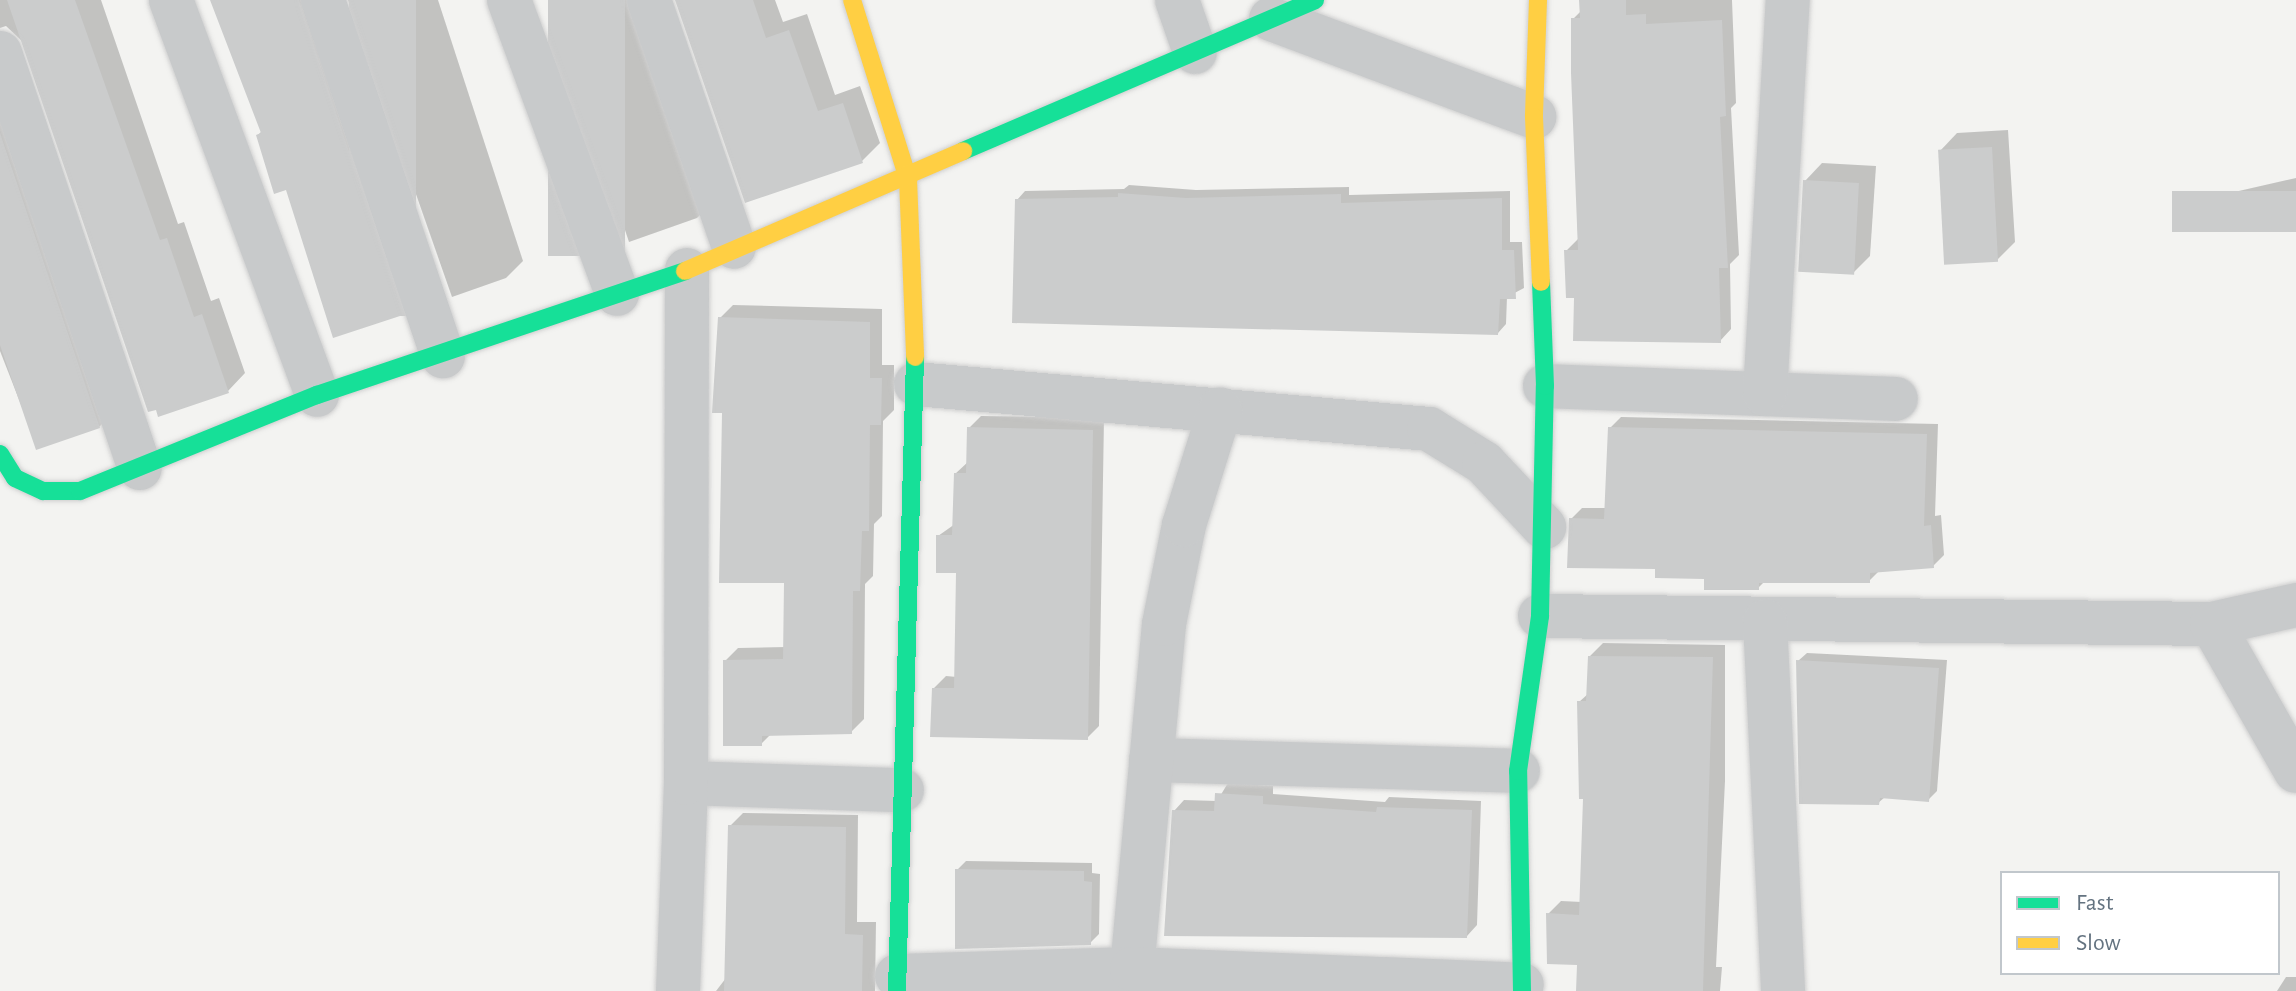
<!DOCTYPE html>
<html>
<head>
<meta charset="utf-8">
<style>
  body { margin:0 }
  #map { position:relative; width:2296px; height:991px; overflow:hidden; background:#f3f3f1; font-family:"Alegreya Sans",sans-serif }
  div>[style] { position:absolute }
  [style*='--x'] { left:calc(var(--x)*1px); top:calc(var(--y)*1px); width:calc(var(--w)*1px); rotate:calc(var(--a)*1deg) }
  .shadow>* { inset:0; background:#0003 }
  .building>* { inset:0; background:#cbcccc; transform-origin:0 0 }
  .roads { filter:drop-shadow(0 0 2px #cfcfcf) drop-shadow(0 0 2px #cfcfcf) }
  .street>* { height:44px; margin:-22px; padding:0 22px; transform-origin:22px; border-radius:22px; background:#c8cacb }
  .fast>* { height:18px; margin:-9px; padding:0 9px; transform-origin:9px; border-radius:9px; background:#16e098 }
  .slow>* { height:18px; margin:-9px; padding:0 9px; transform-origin:9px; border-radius:9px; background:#ffcf43 }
  span { translate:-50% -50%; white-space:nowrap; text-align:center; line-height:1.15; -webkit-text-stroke:8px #fff; paint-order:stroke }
  .legend { position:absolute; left:2000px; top:871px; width:280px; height:104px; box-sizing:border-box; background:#fff; border:2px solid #c1c7cc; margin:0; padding:10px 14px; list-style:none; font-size:24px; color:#647380 }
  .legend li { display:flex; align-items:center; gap:16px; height:40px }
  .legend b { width:40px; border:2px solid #c1c7cc }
</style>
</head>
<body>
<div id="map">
  <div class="shadow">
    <div style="clip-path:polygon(0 0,101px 0,178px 224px,184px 222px,211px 301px,219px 298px,245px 373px,228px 391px,157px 407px,25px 44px,6px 26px,0 28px)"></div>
    <div style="clip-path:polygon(214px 0,320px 0,419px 295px,402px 313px,287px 187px,258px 135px,262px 131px)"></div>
    <div style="clip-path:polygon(348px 0,438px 0,523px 261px,506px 278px,452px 297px)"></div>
    <div style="clip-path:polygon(548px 0,646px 0,715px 200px,697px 218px,629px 242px)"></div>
    <div style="clip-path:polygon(678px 0,775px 0,783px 22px,807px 14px,835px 95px,860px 86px,880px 143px,862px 161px)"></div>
    <div style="clip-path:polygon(1582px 0,1732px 0,1736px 103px,1731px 108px,1739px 255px,1730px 264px,1731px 329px,1720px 341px,1576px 296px,1566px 251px,1578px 239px,1573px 19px,1582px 10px)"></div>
    <div style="clip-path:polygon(0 63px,117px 409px,99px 427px,38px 448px,0 351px)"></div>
    <div style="clip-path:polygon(2008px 130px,2015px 242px,1997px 260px,1940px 151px,1957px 133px)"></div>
    <div style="clip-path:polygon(1822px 163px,1876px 166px,1870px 256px,1852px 274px,1805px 181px)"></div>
    <div style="clip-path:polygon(2296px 178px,2296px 230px,2177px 219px,2195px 201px)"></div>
    <div style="clip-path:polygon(1129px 185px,1196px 190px,1349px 187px,1349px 195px,1510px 191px,1510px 242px,1522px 242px,1524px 288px,1507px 297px,1506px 324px,1498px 333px,1017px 200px,1025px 191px,1124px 189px)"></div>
    <div style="clip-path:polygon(733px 305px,882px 309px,882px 365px,894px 365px,894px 410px,883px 421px,882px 516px,874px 524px,873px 576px,865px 584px,864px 719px,851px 732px,771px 734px,761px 744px,725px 661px,738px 648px,786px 647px,786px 581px,724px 412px,720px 318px)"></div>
    <div style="clip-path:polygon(981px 416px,1104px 418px,1099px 726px,1087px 738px,934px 688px,946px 676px,957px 677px,958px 571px,938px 536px,955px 524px,955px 474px,969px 461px,969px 428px)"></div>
    <div style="clip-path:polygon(1621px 417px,1938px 424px,1935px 516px,1941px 515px,1944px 555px,1933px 566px,1880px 570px,1869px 581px,1765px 581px,1758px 588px,1657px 567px,1571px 519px,1582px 508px,1606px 508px,1610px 428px)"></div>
    <div style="clip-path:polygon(1603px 643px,1725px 645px,1725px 781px,1716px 967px,1722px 967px,1720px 991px,1578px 991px,1579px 963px,1548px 914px,1561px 901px,1582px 902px,1586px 797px,1579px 702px,1589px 693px,1590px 656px)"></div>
    <div style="clip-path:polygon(1807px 653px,1947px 660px,1937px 791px,1928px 800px,1885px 797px,1878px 803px,1798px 661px)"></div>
    <div style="clip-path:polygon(1228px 783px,1273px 786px,1273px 794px,1385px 802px,1389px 797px,1481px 801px,1477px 925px,1467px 936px,1174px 811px,1184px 800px,1217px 801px)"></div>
    <div style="clip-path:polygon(743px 813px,858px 815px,857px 922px,876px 922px,875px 991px,716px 991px,726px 978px,730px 826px)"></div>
    <div style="clip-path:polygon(966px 861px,1092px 863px,1092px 873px,1100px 874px,1099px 934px,1090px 943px,957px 870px)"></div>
    <div style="clip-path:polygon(2286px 977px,2296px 977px,2296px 991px,2277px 991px)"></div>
  </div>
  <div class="building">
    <div style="clip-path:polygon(7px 0,75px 0,160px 240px,167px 238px,194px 317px,202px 314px,229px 393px,158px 417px,156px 410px,148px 412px)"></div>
    <div style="clip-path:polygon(210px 0,299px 0,403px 315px,333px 338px,286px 190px,274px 194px,256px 135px,261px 133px)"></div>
    <div style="left:349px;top:0;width:67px;height:316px"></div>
    <div style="left:548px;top:0;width:77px;height:256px"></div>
    <div style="clip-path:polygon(675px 0,753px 0,766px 38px,789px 30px,818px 111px,843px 103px,863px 163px,745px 203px)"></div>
    <div style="clip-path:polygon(1579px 0,1626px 0,1626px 15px,1646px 14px,1646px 24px,1722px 20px,1726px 116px,1720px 117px,1728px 268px,1719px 268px,1721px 343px,1573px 341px,1574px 298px,1566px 298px,1564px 250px,1578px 250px,1571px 73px,1571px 18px,1580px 18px)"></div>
    <div style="clip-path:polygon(0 133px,100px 428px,36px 450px,0 345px)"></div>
    <div style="left:1992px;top:147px;width:115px;height:54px;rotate:87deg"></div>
    <div style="left:1803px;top:180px;width:56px;height:92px;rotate:3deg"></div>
    <div style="left:2296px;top:191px;width:41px;height:124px;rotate:90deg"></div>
    <div style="clip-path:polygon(1118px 193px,1186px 198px,1341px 194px,1341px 203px,1502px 198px,1502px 250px,1514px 250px,1516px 299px,1500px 299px,1498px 335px,1012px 323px,1015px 199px,1118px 197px)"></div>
    <div style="clip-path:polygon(718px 317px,870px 322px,870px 378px,882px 378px,881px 425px,870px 425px,869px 531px,862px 531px,860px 591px,853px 591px,852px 734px,762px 736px,762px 746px,723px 746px,723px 660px,783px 659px,784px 583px,719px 583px,722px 413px,712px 413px)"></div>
    <div style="clip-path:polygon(967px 427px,1093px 430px,1088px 740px,930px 737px,932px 688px,954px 688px,956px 573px,936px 573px,936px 535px,952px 535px,954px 473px,966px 473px)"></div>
    <div style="clip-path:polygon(1608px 427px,1927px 434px,1924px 526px,1931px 525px,1934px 568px,1870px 573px,1870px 583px,1759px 583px,1759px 590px,1704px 590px,1704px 579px,1655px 578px,1655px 569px,1567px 568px,1569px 518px,1604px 519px)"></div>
    <div style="clip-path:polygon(1588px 656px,1713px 657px,1703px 991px,1576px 991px,1577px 965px,1547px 964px,1546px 913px,1579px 915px,1583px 799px,1579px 799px,1577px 701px,1586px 701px)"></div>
    <div style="clip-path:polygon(1796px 660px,1939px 668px,1929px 802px,1880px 798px,1879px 805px,1799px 804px)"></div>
    <div style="clip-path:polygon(1215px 793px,1263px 796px,1263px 804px,1376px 812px,1377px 807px,1472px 810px,1467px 938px,1164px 936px,1172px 810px,1214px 811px)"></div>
    <div style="clip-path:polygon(728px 825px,846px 827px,845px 934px,863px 935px,862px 991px,724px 991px)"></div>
    <div style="clip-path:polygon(955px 869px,1084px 871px,1084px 881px,1092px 882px,1091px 945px,955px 949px)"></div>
  </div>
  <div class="roads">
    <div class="street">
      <div style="--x:171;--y:0;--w:421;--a:69.7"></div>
      <div style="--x:323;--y:0;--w:376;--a:71.4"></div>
      <div style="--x:509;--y:0;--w:313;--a:69.8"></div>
      <div style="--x:649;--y:0;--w:261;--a:71"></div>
      <div style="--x:1177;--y:0;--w:55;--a:70.9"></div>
      <div style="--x:1271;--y:19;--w:281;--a:20.4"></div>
      <div style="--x:0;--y:53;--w:438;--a:71.4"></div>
      <div style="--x:916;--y:384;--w:515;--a:5.01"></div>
      <div style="--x:1429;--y:429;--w:65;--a:31.7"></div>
      <div style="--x:1484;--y:463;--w:88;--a:46.8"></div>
      <div style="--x:1545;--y:386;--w:351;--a:2.1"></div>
      <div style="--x:1765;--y:394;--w:395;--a:-86.7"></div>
      <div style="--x:1540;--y:616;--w:672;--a:0.68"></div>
      <div style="--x:2212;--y:624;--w:86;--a:-12.7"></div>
      <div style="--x:1765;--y:621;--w:370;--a:87.2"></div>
      <div style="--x:2212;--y:624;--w:169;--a:60.3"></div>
      <div style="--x:1151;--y:760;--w:367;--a:1.7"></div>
      <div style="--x:686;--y:783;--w:216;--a:1.9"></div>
      <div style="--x:1132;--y:969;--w:346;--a:-84.7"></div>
      <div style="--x:1164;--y:624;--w:101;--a:-78.6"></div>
      <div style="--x:1184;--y:525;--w:121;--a:-72.6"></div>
      <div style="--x:897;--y:976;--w:235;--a:-1.7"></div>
      <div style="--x:1132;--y:969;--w:390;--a:2.3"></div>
      <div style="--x:678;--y:991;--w:208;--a:-87.8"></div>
      <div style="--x:686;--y:783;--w:513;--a:-89.89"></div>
    </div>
    <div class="fast">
      <div style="--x:963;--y:151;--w:383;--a:-23.2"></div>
      <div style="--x:0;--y:454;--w:28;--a:58"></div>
      <div style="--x:15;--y:478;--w:31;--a:25"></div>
      <div style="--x:43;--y:491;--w:37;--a:0"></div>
      <div style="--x:80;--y:491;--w:256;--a:-22.1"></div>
      <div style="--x:317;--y:395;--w:388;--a:-18.6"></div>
      <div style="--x:897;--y:991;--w:634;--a:-88.37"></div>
      <div style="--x:1522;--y:991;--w:220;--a:-91"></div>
      <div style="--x:1518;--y:771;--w:157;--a:-81.9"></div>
      <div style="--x:1540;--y:616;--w:230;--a:-88.8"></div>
      <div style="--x:1545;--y:386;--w:104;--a:-92.2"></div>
    </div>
    <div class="slow">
      <div style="--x:852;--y:0;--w:188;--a:72.6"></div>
      <div style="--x:908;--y:179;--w:178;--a:87.7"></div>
      <div style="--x:1538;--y:0;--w:117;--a:92"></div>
      <div style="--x:1534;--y:117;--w:165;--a:87.6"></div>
      <div style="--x:685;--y:271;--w:303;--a:-23.3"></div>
    </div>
  </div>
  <ul class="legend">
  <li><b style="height:10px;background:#16e098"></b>Fast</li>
  <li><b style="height:10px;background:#ffcf43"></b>Slow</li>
  </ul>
</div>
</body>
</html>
